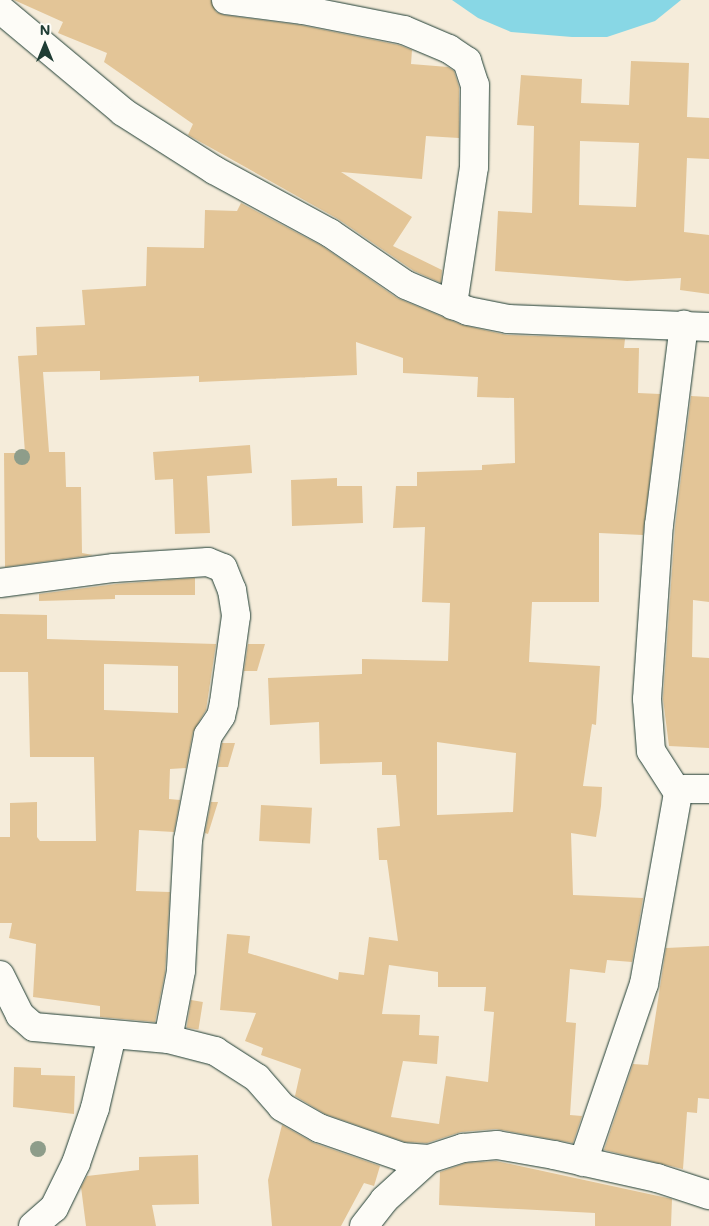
<!DOCTYPE html>
<html>
<head>
<meta charset="utf-8">
<style>
  body { margin:0 }
  #map { position:relative; width:709px; height:1226px; overflow:hidden; background:#f5ecda; font-family:Mali,sans-serif }
  div>[style] { position:absolute }
  [style*='--x'] { left:calc(var(--x)*1px); top:calc(var(--y)*1px); width:calc(var(--w)*1px); rotate:calc(var(--a)*1deg) }
  .water>* { inset:0; background:#88d7e5 }
  .building>* { inset:0; background:#e3c597; transform-origin:0 0 }
  .roads { filter:drop-shadow(0 0 1px #1f3d34) drop-shadow(0 0 1px #1f3d34) }
  .minor>* { height:28px; margin:-14px; padding:0 14px; transform-origin:14px; border-radius:14px; background:#fdfcf7 }
  .trees>* { width:16px; height:16px; margin:-8px; border-radius:50%; background:#8e9d8a }
  span { translate:-50% -50%; white-space:nowrap; text-align:center; line-height:1.15; -webkit-text-stroke:5px #fdfcf7; paint-order:stroke }
  .north { position:absolute; left:20px; top:20px; width:50px; height:50px; -webkit-text-stroke:4px #fdfcf7; paint-order:stroke; rotate:0deg; font-size:14px; font-weight:700; line-height:20px; text-align:center; color:#1f3d34 }
  .north::after { content:''; display:block; margin:auto; width:18px; height:22px; background:#1f3d34; clip-path:polygon(50% 0,100% 100%,50% 72%,0 100%) }
</style>
</head>
<body>
<div id="map">
  <div class="water">
    <div style="clip-path:polygon(452px 0,681px 0,655px 21px,607px 37px,572px 37px,511px 32px,478px 18px)"></div>
  </div>
  <div class="building">
    <div style="clip-path:polygon(14px 0,211px 0,216px 12px,224px 15px,300px 25px,399px 45px,412px 50px,411px 64px,448px 67px,454px 71px,459px 87px,459px 138px,426px 136px,422px 179px,341px 172px,412px 217px,393px 246px,442px 270px,441px 283px,414px 271px,338px 219px,188px 135px,193px 124px,104px 62px,107px 53px,58px 33px,63px 22px)"></div>
    <div style="clip-path:polygon(evenodd,631px 61px,689px 63px,687px 117px,709px 118px,709px 159px,687px 158px,684px 232px,709px 235px,709px 294px,680px 290px,681px 278px,627px 281px,495px 271px,498px 211px,532px 213px,534px 126px,517px 125px,521px 75px,582px 79px,581px 103px,629px 105px,631px 61px,580px 141px,639px 143px,636px 207px,579px 205px,580px 141px)"></div>
    <div style="clip-path:polygon(evenodd,241px 203px,322px 246px,397px 298px,462px 325px,507px 335px,625px 339px,624px 348px,639px 348px,638px 393px,660px 394px,643px 535px,599px 533px,599px 602px,532px 602px,529px 662px,600px 666px,596px 725px,592px 724px,583px 786px,602px 787px,601px 806px,596px 837px,571px 833px,573px 895px,643px 898px,632px 962px,607px 960px,605px 973px,570px 969px,566px 1022px,576px 1023px,570px 1115px,582px 1116px,573px 1143px,496px 1129px,461px 1132px,427px 1143px,405px 1142px,325px 1114px,295px 1096px,301px 1069px,261px 1055px,263px 1048px,245px 1041px,256px 1013px,220px 1010px,227px 934px,250px 936px,248px 953px,338px 980px,339px 972px,364px 975px,369px 937px,398px 941px,387px 860px,379px 860px,377px 828px,400px 826px,396px 775px,382px 775px,382px 762px,320px 764px,319px 722px,270px 725px,268px 678px,362px 674px,362px 659px,448px 661px,450px 603px,422px 602px,425px 527px,393px 528px,396px 486px,417px 486px,417px 472px,482px 470px,482px 465px,515px 463px,514px 398px,477px 397px,478px 377px,403px 373px,403px 358px,356px 342px,357px 375px,199px 382px,199px 376px,100px 380px,100px 371px,43px 372px,49px 452px,65px 452px,66px 487px,81px 487px,82px 553px,93px 555px,5px 567px,4px 453px,25px 453px,18px 356px,37px 355px,36px 327px,85px 325px,82px 290px,146px 286px,147px 247px,204px 248px,205px 210px,237px 211px,241px 203px,437px 742px,516px 753px,513px 812px,437px 815px,437px 742px,241px 203px,389px 965px,438px 972px,438px 987px,486px 987px,484px 1011px,494px 1012px,488px 1082px,446px 1076px,439px 1124px,391px 1117px,403px 1061px,437px 1064px,439px 1036px,419px 1035px,420px 1015px,382px 1014px,389px 965px)"></div>
    <div style="clip-path:polygon(691px 396px,709px 397px,709px 602px,693px 600px,692px 657px,709px 658px,709px 748px,669px 746px,663px 699px,675px 527px)"></div>
    <div style="clip-path:polygon(250px 445px,252px 473px,207px 476px,210px 533px,175px 534px,173px 479px,155px 480px,153px 452px)"></div>
    <div style="clip-path:polygon(337px 478px,337px 486px,362px 486px,363px 523px,292px 526px,291px 480px)"></div>
    <div style="clip-path:polygon(195px 578px,195px 595px,115px 595px,115px 599px,39px 601px,39px 594px,116px 584px)"></div>
    <div style="clip-path:polygon(evenodd,0 614px,47px 615px,47px 639px,216px 644px,206px 710px,193px 732px,186px 768px,170px 769px,169px 799px,180px 800px,174px 832px,139px 830px,136px 891px,170px 892px,165px 973px,155px 1022px,100px 1017px,100px 1006px,33px 997px,36px 944px,9px 938px,12px 923px,0 923px,0 837px,10px 837px,10px 803px,37px 802px,37px 837px,40px 841px,96px 841px,94px 757px,30px 757px,28px 672px,0 672px,0 614px,104px 664px,178px 666px,178px 713px,104px 710px,104px 664px)"></div>
    <div style="clip-path:polygon(248px 644px,265px 644px,257px 671px,244px 671px)"></div>
    <div style="clip-path:polygon(222px 743px,235px 743px,228px 767px,218px 767px)"></div>
    <div style="clip-path:polygon(211px 802px,218px 802px,208px 834px,205px 833px)"></div>
    <div style="left:261px;top:805px;width:51px;height:36px;rotate:3deg"></div>
    <div style="clip-path:polygon(709px 946px,709px 1099px,698px 1098px,697px 1113px,687px 1112px,683px 1169px,604px 1150px,633px 1064px,648px 1065px,666px 948px)"></div>
    <div style="left:191px;top:1000px;width:12px;height:28px;rotate:9deg"></div>
    <div style="clip-path:polygon(14px 1067px,41px 1068px,41px 1075px,75px 1076px,74px 1114px,13px 1107px)"></div>
    <div style="clip-path:polygon(282px 1125px,314px 1143px,380px 1166px,374px 1186px,364px 1183px,341px 1226px,272px 1226px,268px 1180px)"></div>
    <div style="clip-path:polygon(198px 1155px,199px 1204px,152px 1205px,156px 1226px,86px 1226px,81px 1187px,87px 1176px,139px 1170px,139px 1157px)"></div>
    <div style="clip-path:polygon(496px 1161px,672px 1199px,671px 1226px,595px 1226px,595px 1213px,439px 1205px,440px 1172px,466px 1163px)"></div>
  </div>
  <div class="roads">
    <div class="minor">
      <div style="--x:226;--y:0;--w:78;--a:7.4"></div>
      <div style="--x:303;--y:10;--w:103;--a:11.2"></div>
      <div style="--x:404;--y:30;--w:49;--a:22.9"></div>
      <div style="--x:449;--y:49;--w:22;--a:34"></div>
      <div style="--x:467;--y:61;--w:25;--a:72"></div>
      <div style="--x:475;--y:85;--w:82;--a:90.7"></div>
      <div style="--x:474;--y:167;--w:140;--a:98.7"></div>
      <div style="--x:0;--y:9;--w:160;--a:39.9"></div>
      <div style="--x:123;--y:112;--w:108;--a:32.5"></div>
      <div style="--x:214;--y:170;--w:132;--a:28.5"></div>
      <div style="--x:330;--y:233;--w:92;--a:34.4"></div>
      <div style="--x:406;--y:285;--w:67;--a:22.8"></div>
      <div style="--x:468;--y:311;--w:41;--a:11.3"></div>
      <div style="--x:508;--y:319;--w:201;--a:2.3"></div>
      <div style="--x:0;--y:583;--w:115;--a:-7.5"></div>
      <div style="--x:114;--y:568;--w:94;--a:-3.7"></div>
      <div style="--x:208;--y:562;--w:16;--a:22"></div>
      <div style="--x:223;--y:568;--w:24;--a:68"></div>
      <div style="--x:232;--y:590;--w:26;--a:81"></div>
      <div style="--x:236;--y:616;--w:88;--a:97.9"></div>
      <div style="--x:224;--y:703;--w:13;--a:103"></div>
      <div style="--x:221;--y:716;--w:23;--a:124"></div>
      <div style="--x:208;--y:735;--w:107;--a:100.8"></div>
      <div style="--x:188;--y:840;--w:131;--a:93.1"></div>
      <div style="--x:181;--y:971;--w:69;--a:100.8"></div>
      <div style="--x:168;--y:1039;--w:49;--a:14.3"></div>
      <div style="--x:215;--y:1051;--w:50;--a:32.7"></div>
      <div style="--x:257;--y:1078;--w:38;--a:49"></div>
      <div style="--x:282;--y:1107;--w:43;--a:29.6"></div>
      <div style="--x:319;--y:1128;--w:88;--a:19.3"></div>
      <div style="--x:402;--y:1157;--w:27;--a:4"></div>
      <div style="--x:678;--y:793;--w:50;--a:-122.7"></div>
      <div style="--x:651;--y:751;--w:52;--a:-94.4"></div>
      <div style="--x:647;--y:699;--w:174;--a:-86.1"></div>
      <div style="--x:659;--y:525;--w:202;--a:-82.9"></div>
      <div style="--x:0;--y:975;--w:45;--a:63.4"></div>
      <div style="--x:20;--y:1015;--w:18;--a:41"></div>
      <div style="--x:34;--y:1027;--w:135;--a:5.1"></div>
      <div style="--x:583;--y:1162;--w:188;--a:-71.1"></div>
      <div style="--x:644;--y:984;--w:194;--a:-79.9"></div>
      <div style="--x:678;--y:793;--w:8;--a:-30"></div>
      <div style="--x:685;--y:789;--w:24;--a:0"></div>
      <div style="--x:33;--y:1226;--w:28;--a:-41"></div>
      <div style="--x:54;--y:1208;--w:50;--a:-63.9"></div>
      <div style="--x:76;--y:1163;--w:58;--a:-70.9"></div>
      <div style="--x:95;--y:1108;--w:75;--a:-76.9"></div>
      <div style="--x:364;--y:1226;--w:33;--a:-52"></div>
      <div style="--x:384;--y:1200;--w:61;--a:-42.3"></div>
      <div style="--x:429;--y:1159;--w:36;--a:-18"></div>
      <div style="--x:463;--y:1148;--w:34;--a:-5"></div>
      <div style="--x:497;--y:1145;--w:58;--a:10"></div>
      <div style="--x:554;--y:1155;--w:106;--a:12.6"></div>
      <div style="--x:657;--y:1178;--w:55;--a:18.1"></div>
    </div>
  </div>
  <div class="trees">
    <div style="left:22px;top:457px"></div>
    <div style="left:38px;top:1149px"></div>
  </div>
  <div class="north">N</div>
</div>
</body>
</html>
